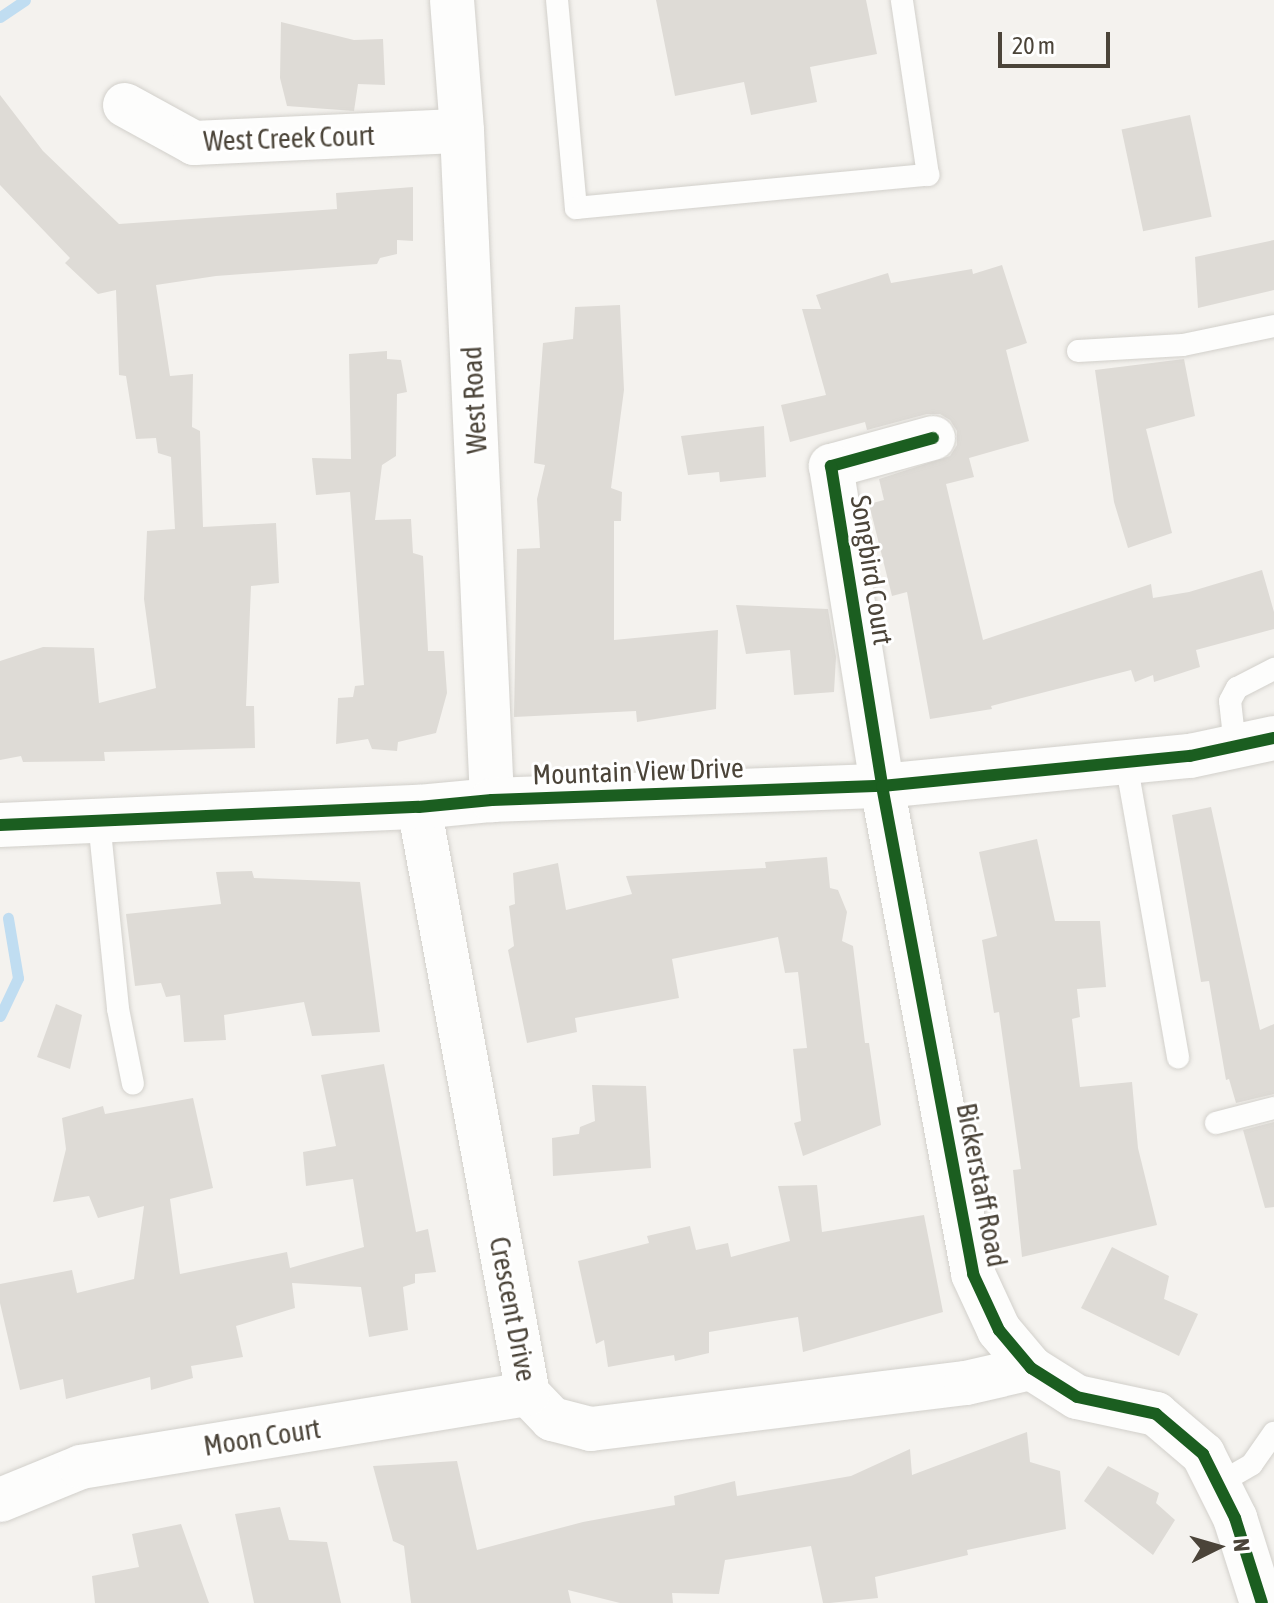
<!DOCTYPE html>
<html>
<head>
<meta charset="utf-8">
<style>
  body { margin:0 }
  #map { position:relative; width:1274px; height:1603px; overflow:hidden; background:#f4f2ee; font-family:"Asap Condensed",sans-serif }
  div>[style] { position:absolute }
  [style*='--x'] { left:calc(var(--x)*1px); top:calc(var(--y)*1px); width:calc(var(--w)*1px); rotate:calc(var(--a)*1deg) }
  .stream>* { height:11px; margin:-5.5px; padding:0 5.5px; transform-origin:5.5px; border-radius:5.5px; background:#c0ddf1 }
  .building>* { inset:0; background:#dedbd6; transform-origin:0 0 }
  .roads { filter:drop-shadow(0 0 2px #d2d0cb) drop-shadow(0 0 2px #d2d0cb) }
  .lane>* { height:22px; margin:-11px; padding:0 11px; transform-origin:11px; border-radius:11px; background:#fdfdfc }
  .street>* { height:44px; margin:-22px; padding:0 22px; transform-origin:22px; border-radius:22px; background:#fdfdfc }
  .cycleway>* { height:12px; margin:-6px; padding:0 6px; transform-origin:6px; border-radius:6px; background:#1b5e20 }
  span { translate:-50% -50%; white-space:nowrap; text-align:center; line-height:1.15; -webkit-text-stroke:6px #fff; paint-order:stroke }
  .street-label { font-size:28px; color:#4b4439 }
  .north { position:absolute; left:1178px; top:1507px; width:80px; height:80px; -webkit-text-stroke:6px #fff; paint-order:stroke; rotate:85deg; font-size:22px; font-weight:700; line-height:32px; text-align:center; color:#4b4439 }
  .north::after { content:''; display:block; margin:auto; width:28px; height:36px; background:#4b4439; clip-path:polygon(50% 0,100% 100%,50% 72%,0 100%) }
  .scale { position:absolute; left:998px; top:32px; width:112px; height:36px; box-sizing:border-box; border:4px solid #4b4439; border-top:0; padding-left:10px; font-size:24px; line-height:28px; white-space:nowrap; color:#4b4439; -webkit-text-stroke:6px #fff; paint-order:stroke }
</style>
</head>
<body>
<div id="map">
  <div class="stream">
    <div style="--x:0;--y:17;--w:30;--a:-34"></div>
    <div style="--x:0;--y:1016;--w:42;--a:-64.7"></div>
    <div style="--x:18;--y:978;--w:61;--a:-99.5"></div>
  </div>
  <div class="building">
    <div style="clip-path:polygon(656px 0,866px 0,877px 54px,810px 67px,817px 102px,751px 115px,744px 82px,675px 96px)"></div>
    <div style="clip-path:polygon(281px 22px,354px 40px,383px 39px,385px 85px,358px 84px,354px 111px,287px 106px,280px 78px)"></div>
    <div style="clip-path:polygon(0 95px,43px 151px,119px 224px,337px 209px,336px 193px,413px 187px,413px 241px,397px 240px,397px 254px,380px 258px,377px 264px,216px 276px,156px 285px,170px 376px,193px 374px,192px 427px,200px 431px,203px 527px,276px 523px,279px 583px,251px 586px,246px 706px,254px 706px,255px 748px,104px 752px,105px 761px,23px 762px,21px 756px,0 760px,0 661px,43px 647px,94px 648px,99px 703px,156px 688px,144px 599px,147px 531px,175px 529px,171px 457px,158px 453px,156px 438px,136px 439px,126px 376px,119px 375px,116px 290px,98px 294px,65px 263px,70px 258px,0 185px)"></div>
    <div style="left:1190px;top:115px;width:104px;height:70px;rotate:78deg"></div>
    <div style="clip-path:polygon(1274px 240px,1274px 290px,1198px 308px,1195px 257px)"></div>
    <div style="clip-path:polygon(1002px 265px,1027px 343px,1006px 350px,1029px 441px,969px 458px,974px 477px,946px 484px,983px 640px,1151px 584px,1153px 598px,1189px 592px,1262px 570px,1274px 612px,1274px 629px,1196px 650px,1200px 667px,1154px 682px,1153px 675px,1135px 682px,1131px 670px,991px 706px,992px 709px,930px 719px,907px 592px,892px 596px,869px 504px,884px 500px,879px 479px,950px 456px,957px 445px,957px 431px,950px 420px,940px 414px,927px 414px,867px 430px,865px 422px,790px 442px,781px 405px,826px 395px,802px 309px,821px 309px,816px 295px,888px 273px,891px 283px,972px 269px,973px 274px)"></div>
    <div style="clip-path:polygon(620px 305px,624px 390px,611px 488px,622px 492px,621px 521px,614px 521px,614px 640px,718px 630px,716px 709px,637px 722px,636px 711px,514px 717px,517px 549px,540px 548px,537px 499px,545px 465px,534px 463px,543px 343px,573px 339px,575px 307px)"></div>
    <div style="clip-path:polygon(387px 351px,387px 359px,401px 360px,407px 392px,397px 394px,396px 456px,382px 465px,375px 520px,411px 519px,413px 553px,423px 556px,428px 651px,444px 651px,447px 693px,436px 733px,398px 742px,397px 751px,372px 749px,368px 739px,336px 744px,338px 698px,353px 697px,355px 686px,364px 685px,350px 492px,316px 495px,312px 458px,351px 459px,349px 354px)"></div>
    <div style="clip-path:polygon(1184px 359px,1195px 416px,1146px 429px,1172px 533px,1128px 548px,1114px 502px,1095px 370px)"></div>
    <div style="clip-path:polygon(764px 426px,766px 477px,720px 482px,719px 472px,688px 475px,681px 436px)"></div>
    <div style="clip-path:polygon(736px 605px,828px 609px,836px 657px,834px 692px,794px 695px,790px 650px,746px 654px)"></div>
    <div style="clip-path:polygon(1211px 807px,1260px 1030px,1274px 1024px,1274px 1094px,1236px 1103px,1229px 1079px,1226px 1080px,1209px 981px,1201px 982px,1172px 815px)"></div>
    <div style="clip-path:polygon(1037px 839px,1055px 921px,1100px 921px,1106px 987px,1077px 989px,1080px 1017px,1072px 1019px,1080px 1087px,1132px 1082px,1138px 1148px,1157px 1225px,1022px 1257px,1013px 1170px,1021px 1169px,999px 1012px,994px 1013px,982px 940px,997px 936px,979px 852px)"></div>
    <div style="clip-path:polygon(827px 857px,830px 888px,838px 890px,847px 912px,842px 941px,853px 946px,865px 1043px,869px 1043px,881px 1125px,803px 1156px,794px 1123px,801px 1121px,793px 1049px,807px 1048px,798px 972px,785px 973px,778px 937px,672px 959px,679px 998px,575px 1018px,577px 1032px,527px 1043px,508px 950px,514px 946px,509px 906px,515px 904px,513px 873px,558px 863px,566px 910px,632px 894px,626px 876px,766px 868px,765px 862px)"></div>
    <div style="clip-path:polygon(252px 871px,254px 878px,360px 882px,380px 1032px,312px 1036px,304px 1002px,224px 1015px,226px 1040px,184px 1042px,180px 995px,166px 997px,161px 983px,135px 986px,126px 914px,221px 904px,216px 872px)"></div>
    <div style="clip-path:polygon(56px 1004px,82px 1015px,70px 1069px,37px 1057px)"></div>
    <div style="clip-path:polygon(384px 1064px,416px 1232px,428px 1229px,436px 1272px,415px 1274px,415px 1283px,403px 1287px,408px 1330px,369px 1337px,361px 1287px,292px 1283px,295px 1308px,236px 1326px,243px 1357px,191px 1366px,193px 1378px,151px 1390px,150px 1377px,66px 1399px,63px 1379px,20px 1390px,0 1303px,0 1284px,72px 1270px,77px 1293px,134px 1279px,144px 1206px,98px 1218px,89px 1196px,53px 1202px,66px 1149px,62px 1118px,103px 1106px,105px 1114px,193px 1098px,213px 1188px,170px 1199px,180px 1274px,287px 1252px,290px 1268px,364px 1247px,353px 1179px,306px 1186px,303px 1152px,336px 1146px,321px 1075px)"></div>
    <div style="clip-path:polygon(592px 1085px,646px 1086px,651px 1168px,553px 1176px,552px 1138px,579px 1134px,580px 1127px,595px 1121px)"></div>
    <div style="clip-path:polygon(1274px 1122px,1274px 1207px,1265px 1208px,1243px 1130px)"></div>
    <div style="clip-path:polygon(817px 1185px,822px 1232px,924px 1215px,943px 1312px,803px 1352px,798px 1317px,709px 1332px,709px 1353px,675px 1361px,674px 1355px,608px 1367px,604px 1340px,596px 1344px,578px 1261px,649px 1243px,647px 1236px,690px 1226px,696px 1250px,728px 1243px,731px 1257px,790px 1241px,778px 1186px)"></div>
    <div style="clip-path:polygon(1112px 1247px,1169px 1276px,1164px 1299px,1198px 1314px,1179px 1356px,1081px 1308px)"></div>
    <div style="clip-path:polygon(1027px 1432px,1030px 1462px,1060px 1471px,1066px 1529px,967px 1550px,968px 1555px,875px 1577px,878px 1598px,830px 1603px,823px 1603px,811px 1546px,725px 1560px,719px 1594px,672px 1593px,673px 1603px,620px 1603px,568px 1590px,571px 1603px,411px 1603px,404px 1546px,393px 1541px,373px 1466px,457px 1461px,477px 1550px,583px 1522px,675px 1505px,674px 1496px,735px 1481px,737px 1496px,851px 1476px,910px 1449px,912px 1475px)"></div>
    <div style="clip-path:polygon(1108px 1466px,1159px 1493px,1156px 1503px,1175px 1520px,1153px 1555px,1084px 1501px)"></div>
    <div style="clip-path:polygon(280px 1507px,289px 1540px,327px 1542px,341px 1603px,254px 1603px,235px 1514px)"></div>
    <div style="clip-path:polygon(181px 1524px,209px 1603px,95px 1603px,92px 1576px,139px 1567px,132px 1534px)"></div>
  </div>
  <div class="roads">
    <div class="lane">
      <div style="--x:557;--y:0;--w:209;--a:84.8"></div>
      <div style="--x:576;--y:208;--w:354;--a:-5.4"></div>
      <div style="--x:928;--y:175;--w:177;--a:-98.5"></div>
      <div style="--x:1078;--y:351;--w:105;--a:-3.3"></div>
      <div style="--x:1183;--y:345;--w:93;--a:-11.8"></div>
      <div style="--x:1235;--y:746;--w:45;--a:-96.3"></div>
      <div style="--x:1230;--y:701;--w:15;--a:-62"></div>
      <div style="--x:1237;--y:688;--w:42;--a:-27.2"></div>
      <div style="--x:1126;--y:762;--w:300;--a:80"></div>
      <div style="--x:99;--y:821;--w:189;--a:84.2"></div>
      <div style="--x:118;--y:1009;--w:76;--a:78.7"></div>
      <div style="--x:1216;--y:1123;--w:60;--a:-14.5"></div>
      <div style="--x:1218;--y:1484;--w:39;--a:-30"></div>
      <div style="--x:1252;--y:1464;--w:38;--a:-55"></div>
    </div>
    <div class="street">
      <div style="--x:452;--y:0;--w:131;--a:85.6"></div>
      <div style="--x:462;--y:131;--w:670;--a:87.43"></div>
      <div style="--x:125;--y:105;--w:79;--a:28.8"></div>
      <div style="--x:194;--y:143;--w:268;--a:-2.6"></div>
      <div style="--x:933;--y:438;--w:106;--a:164.6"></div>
      <div style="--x:831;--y:466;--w:324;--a:80.9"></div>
      <div style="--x:882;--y:786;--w:496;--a:79.4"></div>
      <div style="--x:973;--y:1274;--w:62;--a:65.1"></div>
      <div style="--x:999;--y:1330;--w:50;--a:49.9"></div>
      <div style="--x:1031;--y:1368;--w:54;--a:32.2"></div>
      <div style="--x:1077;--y:1397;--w:81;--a:12.1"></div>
      <div style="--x:1156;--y:1414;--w:62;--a:40.4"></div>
      <div style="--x:1203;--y:1454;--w:72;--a:63.4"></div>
      <div style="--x:1235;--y:1518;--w:89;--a:72.4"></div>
      <div style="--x:419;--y:807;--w:597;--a:79.48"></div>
      <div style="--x:528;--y:1394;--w:35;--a:46"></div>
      <div style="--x:552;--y:1419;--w:40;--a:14.4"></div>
      <div style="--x:591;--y:1429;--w:378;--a:-7"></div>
      <div style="--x:966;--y:1383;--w:67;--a:-13"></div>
      <div style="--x:0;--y:825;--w:419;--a:-2.5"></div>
      <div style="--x:419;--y:807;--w:73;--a:-5.5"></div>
      <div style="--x:492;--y:800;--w:390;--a:-2.1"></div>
      <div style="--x:882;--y:786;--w:309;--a:-5.6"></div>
      <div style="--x:1190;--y:756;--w:86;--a:-12.1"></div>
      <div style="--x:0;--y:1500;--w:87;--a:-22.2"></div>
      <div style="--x:81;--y:1467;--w:453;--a:-9.3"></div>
    </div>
  </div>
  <div class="cycleway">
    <div style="--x:933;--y:438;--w:106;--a:164.6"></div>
    <div style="--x:831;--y:466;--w:324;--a:80.9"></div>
    <div style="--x:882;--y:786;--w:496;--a:79.4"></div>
    <div style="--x:973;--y:1274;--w:62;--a:65.1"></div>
    <div style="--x:999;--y:1330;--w:50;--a:49.9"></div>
    <div style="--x:1031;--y:1368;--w:54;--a:32.2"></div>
    <div style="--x:1077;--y:1397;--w:81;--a:12.1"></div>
    <div style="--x:1156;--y:1414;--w:62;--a:40.4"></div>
    <div style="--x:1203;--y:1454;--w:72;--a:63.4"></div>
    <div style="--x:1235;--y:1518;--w:89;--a:72.4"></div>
    <div style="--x:0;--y:825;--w:419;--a:-2.5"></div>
    <div style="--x:419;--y:807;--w:73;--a:-5.5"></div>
    <div style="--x:492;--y:800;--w:390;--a:-2.1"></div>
    <div style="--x:882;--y:786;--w:309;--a:-5.6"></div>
    <div style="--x:1190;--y:756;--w:86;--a:-12.1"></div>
  </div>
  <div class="street-label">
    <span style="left:289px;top:138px;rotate:-2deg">West Creek Court</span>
    <span style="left:474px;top:400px;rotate:-93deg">West Road</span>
    <span style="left:872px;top:570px;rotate:81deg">Songbird Court</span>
    <span style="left:638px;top:771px;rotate:-2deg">Mountain View Drive</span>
    <span style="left:982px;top:1185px;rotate:79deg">Bickerstaff Road</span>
    <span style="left:513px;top:1309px;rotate:79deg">Crescent Drive</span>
    <span style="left:262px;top:1437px;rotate:-9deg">Moon Court</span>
  </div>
  <div class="north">N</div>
  <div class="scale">20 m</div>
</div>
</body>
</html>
